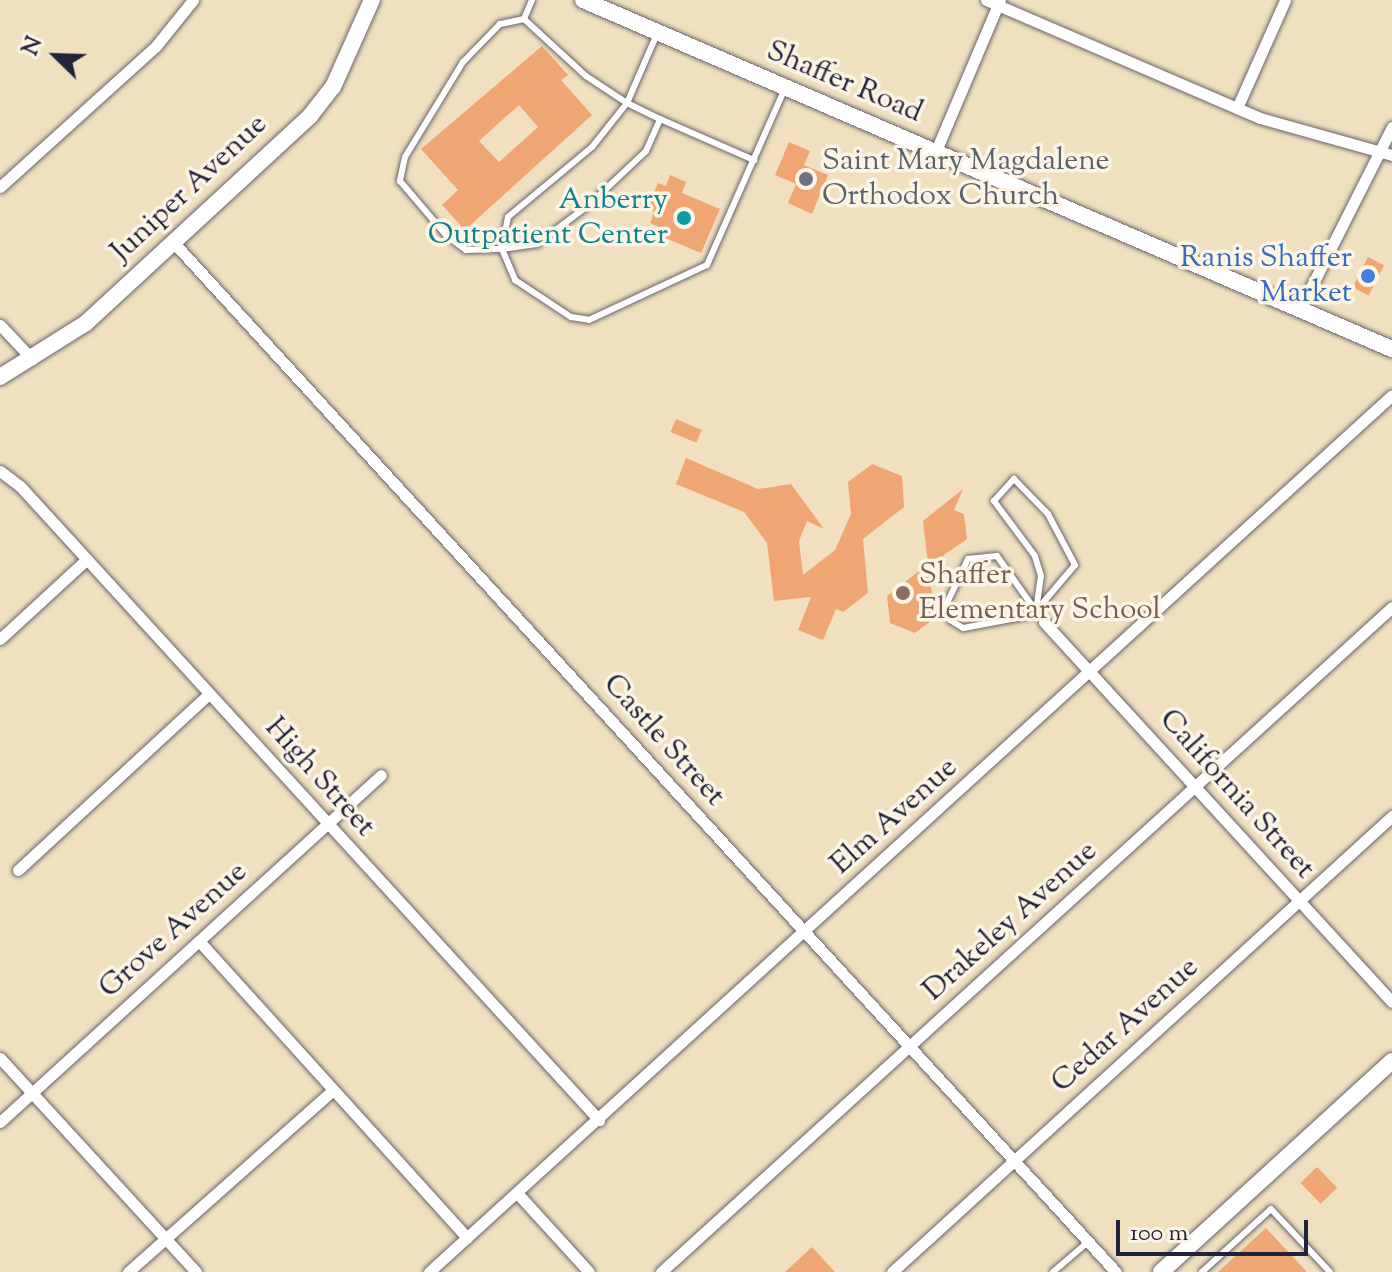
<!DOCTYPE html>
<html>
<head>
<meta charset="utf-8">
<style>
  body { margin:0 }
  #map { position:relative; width:1392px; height:1272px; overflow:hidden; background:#f0e0c0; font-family:"Sorts Mill Goudy",serif }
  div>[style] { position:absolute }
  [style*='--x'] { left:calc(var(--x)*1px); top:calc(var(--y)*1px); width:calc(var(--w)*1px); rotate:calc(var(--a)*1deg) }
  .building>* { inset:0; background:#efa673; transform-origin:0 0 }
  .roads { filter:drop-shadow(0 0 2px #6a646a) drop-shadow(0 0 2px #6a646a) }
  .lane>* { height:6px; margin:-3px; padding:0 3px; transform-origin:3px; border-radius:3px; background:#fff }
  .street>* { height:11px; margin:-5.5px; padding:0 5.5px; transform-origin:5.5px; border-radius:5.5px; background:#fff }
  .secondary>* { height:16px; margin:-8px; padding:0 8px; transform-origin:8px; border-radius:8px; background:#fff }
  .dots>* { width:22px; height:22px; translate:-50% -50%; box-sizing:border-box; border:4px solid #fcf5e5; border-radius:50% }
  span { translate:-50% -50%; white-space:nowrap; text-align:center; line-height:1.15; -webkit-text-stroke:7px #fcf5e5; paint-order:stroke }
  .street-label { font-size:30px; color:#22223b }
  .worship-label { font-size:30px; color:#5b616d }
  .left { translate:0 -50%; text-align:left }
  .culture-label { font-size:30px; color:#0d838f }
  .right { translate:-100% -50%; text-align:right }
  .shop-label { font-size:30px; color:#366cbe }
  .education-label { font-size:30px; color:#785e54 }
  .north { position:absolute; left:16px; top:16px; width:80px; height:80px; -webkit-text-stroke:6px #fcf5e5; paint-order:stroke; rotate:293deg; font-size:22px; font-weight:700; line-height:32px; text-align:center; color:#22223b }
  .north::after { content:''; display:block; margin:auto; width:28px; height:36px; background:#22223b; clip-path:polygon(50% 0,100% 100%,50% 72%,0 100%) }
  .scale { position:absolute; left:1116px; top:1220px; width:192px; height:36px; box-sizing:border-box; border:4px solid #22223b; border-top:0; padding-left:10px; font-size:24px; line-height:28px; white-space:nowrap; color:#22223b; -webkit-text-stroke:6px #fcf5e5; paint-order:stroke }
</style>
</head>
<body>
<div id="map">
  <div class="building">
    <div style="clip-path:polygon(evenodd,542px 46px,568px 75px,561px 80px,592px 115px,465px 230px,442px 205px,458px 190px,421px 149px,542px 46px,519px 105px,538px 127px,499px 162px,479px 141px,519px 105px)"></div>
    <div style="clip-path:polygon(789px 142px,810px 151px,804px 165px,828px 175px,812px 214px,788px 203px,796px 184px,775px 175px)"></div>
    <div style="clip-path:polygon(670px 175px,686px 182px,682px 193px,720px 209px,701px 253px,663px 237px,666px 230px,650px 223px,654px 212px,647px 209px,658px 183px,666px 186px)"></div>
    <div style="left:1368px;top:257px;width:18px;height:34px;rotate:27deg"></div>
    <div style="left:676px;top:419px;width:28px;height:14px;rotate:23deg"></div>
    <div style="clip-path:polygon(686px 458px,758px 489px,791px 484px,824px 529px,807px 521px,799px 541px,803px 575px,835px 550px,851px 514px,848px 482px,872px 464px,902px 476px,904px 507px,863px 539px,868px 593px,843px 612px,836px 609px,823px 640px,798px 630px,811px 597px,774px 601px,767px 543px,744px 512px,676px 484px)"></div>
    <div style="clip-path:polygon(963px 489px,954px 510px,964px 514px,967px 539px,944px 555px,931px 586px,935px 618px,915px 633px,890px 623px,887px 596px,928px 564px,923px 521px)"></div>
    <div style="left:1317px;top:1167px;width:29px;height:23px;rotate:46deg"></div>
    <div style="clip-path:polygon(1266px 1228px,1307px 1272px,1218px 1272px)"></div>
    <div style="clip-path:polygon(812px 1247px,835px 1272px,785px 1272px)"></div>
  </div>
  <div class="roads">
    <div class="lane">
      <div style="--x:532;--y:0;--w:21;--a:113"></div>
      <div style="--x:524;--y:19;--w:25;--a:168"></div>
      <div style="--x:500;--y:24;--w:53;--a:134.2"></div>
      <div style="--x:463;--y:62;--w:111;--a:121.4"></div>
      <div style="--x:405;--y:157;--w:25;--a:102"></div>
      <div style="--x:400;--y:181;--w:71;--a:49.6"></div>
      <div style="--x:446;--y:235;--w:25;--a:37"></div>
      <div style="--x:466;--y:250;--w:36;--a:-2"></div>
      <div style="--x:502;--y:249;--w:34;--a:67"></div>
      <div style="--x:515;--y:280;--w:67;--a:33.5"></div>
      <div style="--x:571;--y:317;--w:18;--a:9"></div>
      <div style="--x:589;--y:320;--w:130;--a:-25"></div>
      <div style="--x:707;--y:265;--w:193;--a:-66.2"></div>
      <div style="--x:524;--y:19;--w:84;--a:42.6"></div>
      <div style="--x:586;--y:76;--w:49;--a:33.4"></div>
      <div style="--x:627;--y:103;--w:56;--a:128.5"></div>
      <div style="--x:592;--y:147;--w:109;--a:140.2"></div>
      <div style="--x:508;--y:217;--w:33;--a:101"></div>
      <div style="--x:502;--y:249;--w:35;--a:-8"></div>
      <div style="--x:537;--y:244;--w:66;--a:-37"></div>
      <div style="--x:590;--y:204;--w:77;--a:-43.4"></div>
      <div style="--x:646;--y:151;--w:35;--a:-66"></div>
      <div style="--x:660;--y:119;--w:103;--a:23.6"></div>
      <div style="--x:657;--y:34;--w:75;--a:113.5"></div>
      <div style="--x:627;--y:103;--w:37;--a:26"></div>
      <div style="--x:1014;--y:479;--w:49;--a:45.8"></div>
      <div style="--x:1048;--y:514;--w:58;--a:62.1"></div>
      <div style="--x:1075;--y:565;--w:60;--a:130.3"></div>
      <div style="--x:1036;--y:611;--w:35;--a:-82"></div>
      <div style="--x:1041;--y:576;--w:21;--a:-107"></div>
      <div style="--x:1035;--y:556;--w:69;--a:-126.7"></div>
      <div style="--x:994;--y:501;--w:30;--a:-48"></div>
      <div style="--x:1038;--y:614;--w:76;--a:169.4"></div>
      <div style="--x:963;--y:628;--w:15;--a:-148"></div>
      <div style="--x:950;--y:620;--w:17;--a:-100"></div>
      <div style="--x:947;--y:603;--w:49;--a:-64.5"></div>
      <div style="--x:968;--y:559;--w:29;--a:-6"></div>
      <div style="--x:997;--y:556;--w:67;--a:54.7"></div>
      <div style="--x:1036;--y:611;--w:4;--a:56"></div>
      <div style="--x:1038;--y:614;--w:10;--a:53"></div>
      <div style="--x:1053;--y:1272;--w:46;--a:-40.6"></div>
      <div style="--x:1202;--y:1272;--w:93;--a:-42.4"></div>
      <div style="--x:1271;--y:1209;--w:86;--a:46.9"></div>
    </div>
    <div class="street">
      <div style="--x:986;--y:0;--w:298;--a:23.3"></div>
      <div style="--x:1260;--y:118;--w:137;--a:15.7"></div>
      <div style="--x:1237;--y:108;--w:118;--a:-66"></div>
      <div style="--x:935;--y:153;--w:166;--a:-67"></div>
      <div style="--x:0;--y:187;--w:210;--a:-42.1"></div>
      <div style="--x:156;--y:46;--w:59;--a:-51.2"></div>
      <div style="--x:174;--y:243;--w:1395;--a:47.53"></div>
      <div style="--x:1300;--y:309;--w:204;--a:-63.2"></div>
      <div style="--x:0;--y:325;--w:47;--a:46.7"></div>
      <div style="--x:0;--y:471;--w:25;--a:37"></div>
      <div style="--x:20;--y:486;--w:859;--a:47.6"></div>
      <div style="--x:1044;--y:622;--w:515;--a:47.52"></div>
      <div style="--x:0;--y:639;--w:118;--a:-42.6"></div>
      <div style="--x:18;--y:870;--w:260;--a:-42.7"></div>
      <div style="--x:199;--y:941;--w:400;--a:47.9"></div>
      <div style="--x:0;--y:1058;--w:290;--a:47.5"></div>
      <div style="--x:0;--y:1122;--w:515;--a:-42.33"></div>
      <div style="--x:518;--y:1194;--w:105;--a:47.7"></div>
      <div style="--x:128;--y:1272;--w:274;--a:-41.6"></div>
      <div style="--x:429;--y:1272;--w:1302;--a:-42.32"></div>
      <div style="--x:661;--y:1272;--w:988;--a:-42.29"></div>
      <div style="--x:892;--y:1272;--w:677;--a:-42.36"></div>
    </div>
    <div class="secondary">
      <div style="--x:583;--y:0;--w:881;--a:23.34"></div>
      <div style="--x:0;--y:377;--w:102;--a:-32.1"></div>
      <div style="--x:86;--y:323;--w:305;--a:-42.7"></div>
      <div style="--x:310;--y:116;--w:37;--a:-52"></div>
      <div style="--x:333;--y:87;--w:95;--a:-65.9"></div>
      <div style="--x:1161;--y:1272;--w:313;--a:-42.4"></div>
    </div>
  </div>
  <div class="dots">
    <div style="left:806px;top:179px;background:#6b7280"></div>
    <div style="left:684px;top:218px;background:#0f9aa8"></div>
    <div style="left:1368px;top:276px;background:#3f7fe0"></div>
    <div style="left:903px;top:593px;background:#8d6e63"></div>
  </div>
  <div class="street-label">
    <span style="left:844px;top:83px;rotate:23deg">Shaffer Road</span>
    <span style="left:190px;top:189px;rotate:-43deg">Juniper Avenue</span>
    <span style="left:663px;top:741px;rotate:48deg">Castle Street</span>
    <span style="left:319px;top:778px;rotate:48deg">High Street</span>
    <span style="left:1236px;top:795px;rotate:48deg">California Street</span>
    <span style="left:895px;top:817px;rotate:-42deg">Elm Avenue</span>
    <span style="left:1011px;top:922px;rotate:-42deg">Drakeley Avenue</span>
    <span style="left:174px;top:931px;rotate:-42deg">Grove Avenue</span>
    <span style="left:1126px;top:1026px;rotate:-42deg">Cedar Avenue</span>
  </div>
  <div class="worship-label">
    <span class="left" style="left:822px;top:179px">Saint Mary Magdalene<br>Orthodox Church</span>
  </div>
  <div class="culture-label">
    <span class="right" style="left:668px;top:218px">Anberry<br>Outpatient Center</span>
  </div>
  <div class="shop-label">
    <span class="right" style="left:1352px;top:276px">Ranis Shaffer<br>Market</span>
  </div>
  <div class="education-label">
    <span class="left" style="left:919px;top:593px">Shaffer<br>Elementary School</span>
  </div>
  <div class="north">N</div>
  <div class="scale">100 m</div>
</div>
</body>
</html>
